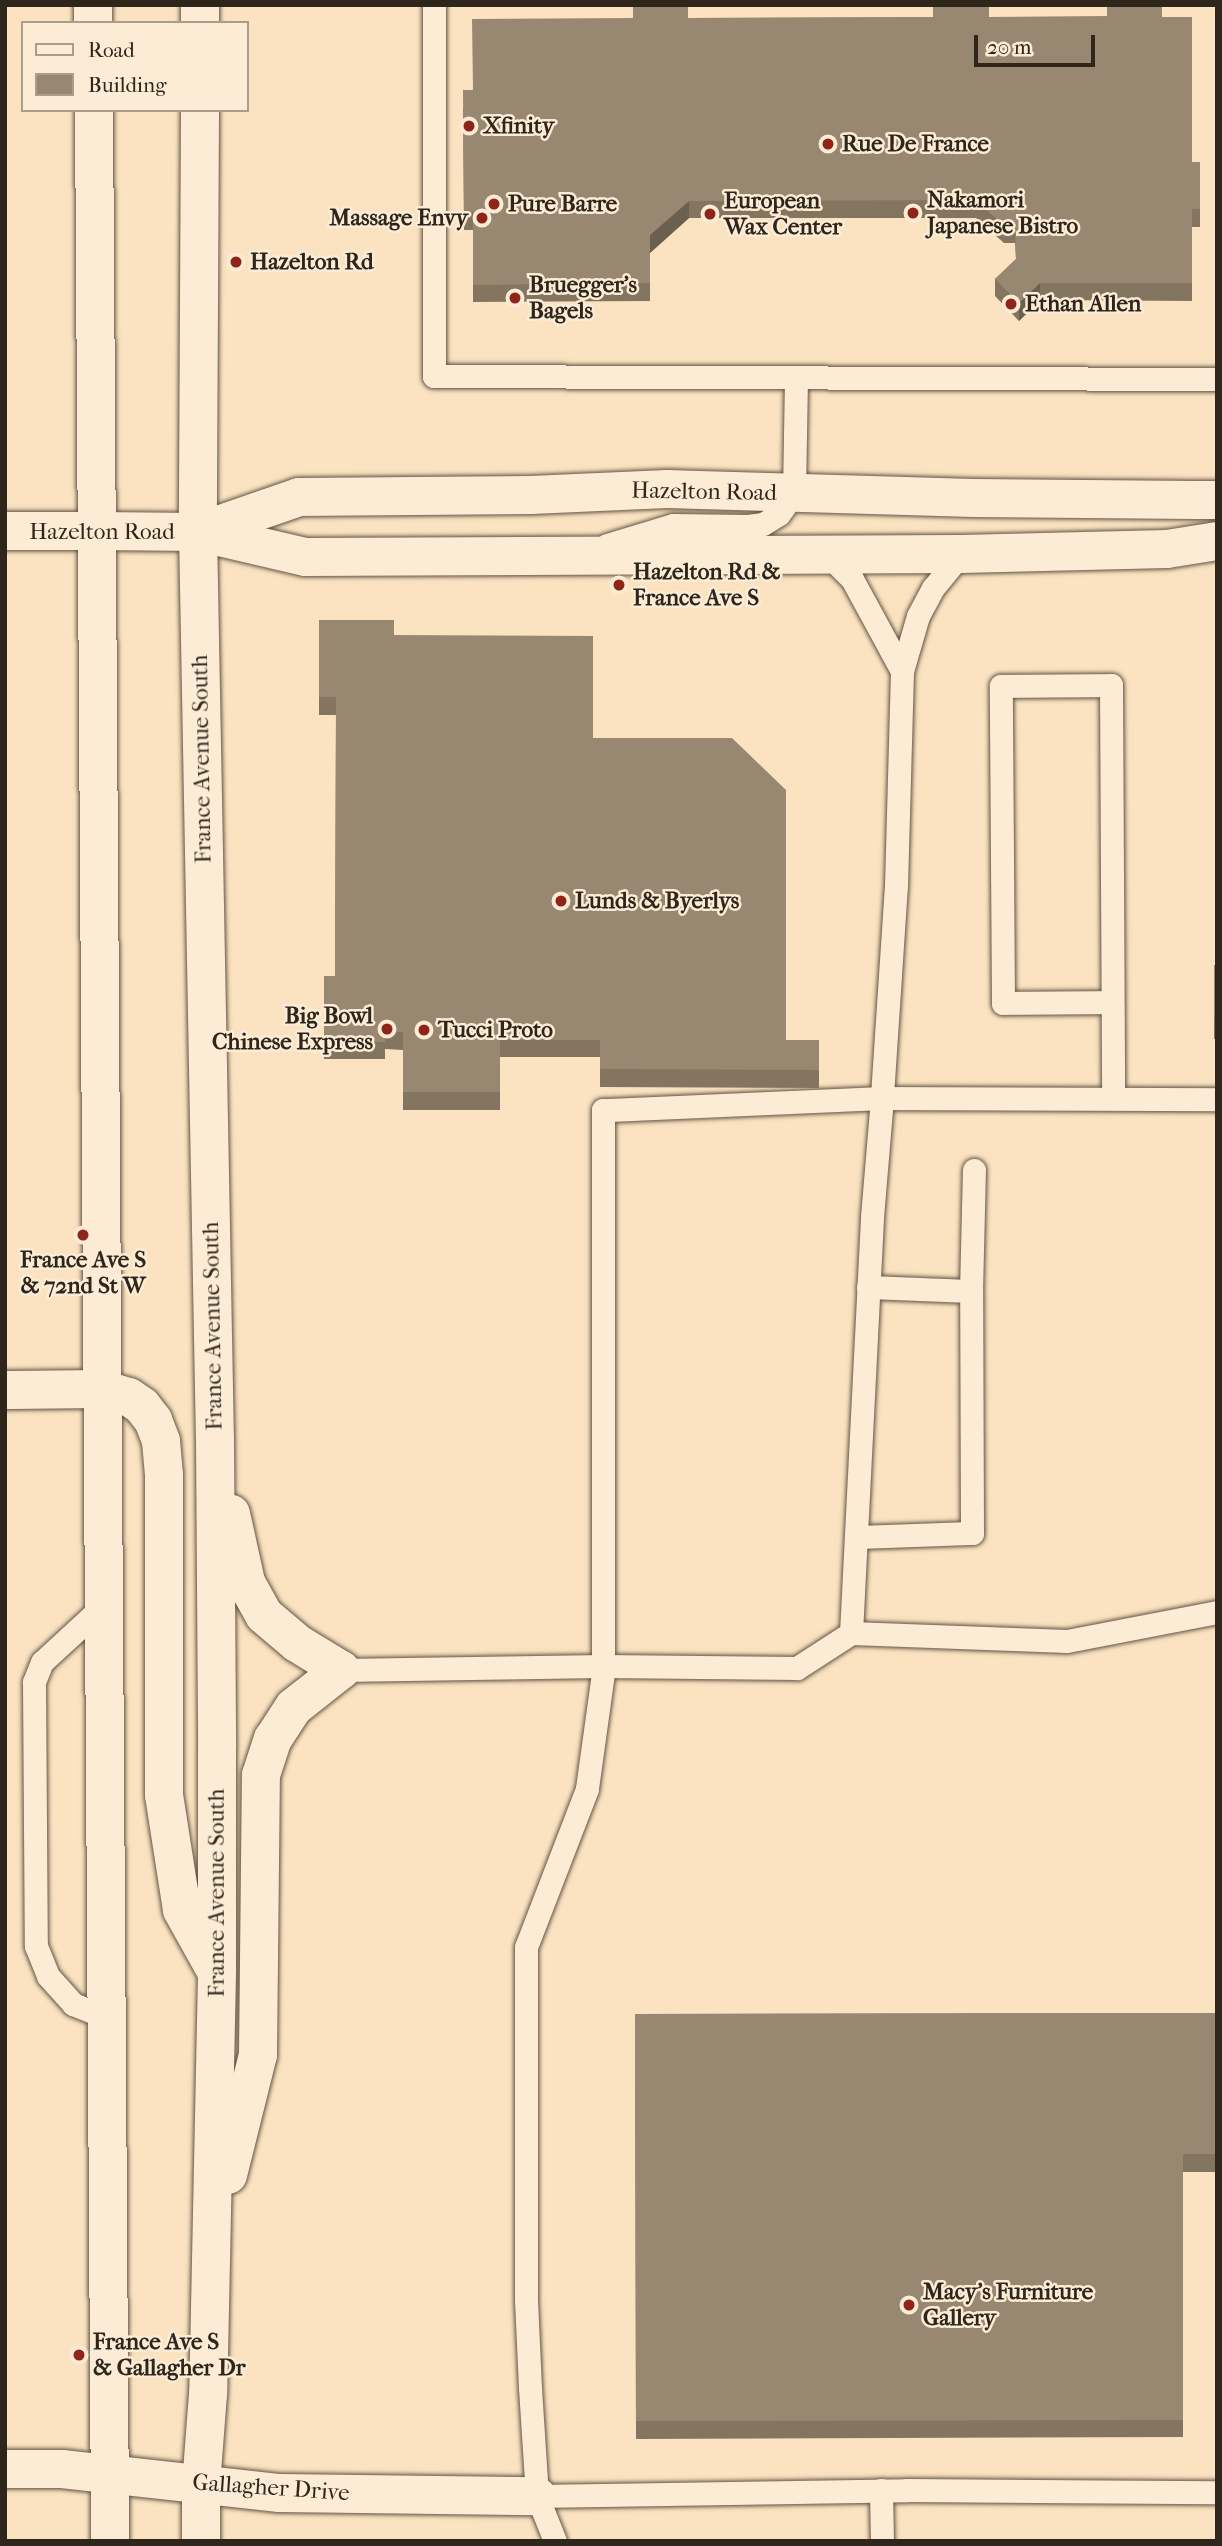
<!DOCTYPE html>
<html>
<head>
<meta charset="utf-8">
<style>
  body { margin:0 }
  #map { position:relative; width:1222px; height:2546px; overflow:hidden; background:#fbe2c0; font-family:"IM FELL French Canon",serif }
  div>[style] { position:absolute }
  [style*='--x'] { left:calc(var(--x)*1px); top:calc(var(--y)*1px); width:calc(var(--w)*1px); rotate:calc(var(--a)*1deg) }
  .roads { filter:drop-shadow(0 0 2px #615544) drop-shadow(0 0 2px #615544) }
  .service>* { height:23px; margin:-11.5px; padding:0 11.5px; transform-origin:11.5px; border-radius:11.5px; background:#fcecd6 }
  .minor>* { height:38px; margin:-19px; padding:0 19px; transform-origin:19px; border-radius:19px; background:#fcecd6 }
  .tertiary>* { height:38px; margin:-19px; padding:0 19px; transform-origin:19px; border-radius:19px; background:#fcecd6 }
  .secondary>* { height:38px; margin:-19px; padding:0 19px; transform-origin:19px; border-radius:19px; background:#fcecd6 }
  .wall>* { inset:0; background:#847561; transform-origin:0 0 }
  .shaded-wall>* { inset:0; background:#6b5f4f }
  .building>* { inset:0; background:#998871; transform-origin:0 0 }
  .dots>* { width:19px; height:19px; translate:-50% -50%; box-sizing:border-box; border:4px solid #fcecd6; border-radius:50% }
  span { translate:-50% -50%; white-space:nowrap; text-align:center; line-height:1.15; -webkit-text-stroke:5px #fcecd6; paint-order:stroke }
  .poi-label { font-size:23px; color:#2e261b; font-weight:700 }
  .left { translate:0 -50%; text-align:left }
  .right { translate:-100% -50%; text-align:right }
  .street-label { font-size:23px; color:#2e261b }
  .frame { position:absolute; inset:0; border:7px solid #2e261b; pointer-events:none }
  .legend { position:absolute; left:21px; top:21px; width:228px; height:91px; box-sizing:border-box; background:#fcecd6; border:2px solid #aa9d8b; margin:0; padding:9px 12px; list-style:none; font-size:21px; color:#2e261b }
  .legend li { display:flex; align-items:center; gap:14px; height:35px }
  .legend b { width:35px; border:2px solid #aa9d8b }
  .scale { position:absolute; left:974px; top:35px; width:121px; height:32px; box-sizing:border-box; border:4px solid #2e261b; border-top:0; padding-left:9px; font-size:21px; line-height:24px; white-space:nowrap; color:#2e261b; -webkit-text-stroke:5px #fcecd6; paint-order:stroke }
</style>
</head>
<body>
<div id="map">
  <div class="roads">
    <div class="service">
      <div style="--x:434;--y:5;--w:371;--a:90"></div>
      <div style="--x:434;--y:376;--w:783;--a:0.22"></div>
      <div style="--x:607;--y:545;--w:69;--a:-16.9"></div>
      <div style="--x:673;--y:525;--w:75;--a:0.8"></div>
      <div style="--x:748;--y:526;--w:15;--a:-8"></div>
      <div style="--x:763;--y:524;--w:19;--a:-32"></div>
      <div style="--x:779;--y:514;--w:26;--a:-54"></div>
      <div style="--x:794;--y:493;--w:115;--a:-89"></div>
      <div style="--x:828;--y:555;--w:34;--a:45"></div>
      <div style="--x:852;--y:579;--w:105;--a:61.5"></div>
      <div style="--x:902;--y:671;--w:57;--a:-73.8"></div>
      <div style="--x:918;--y:616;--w:32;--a:-62"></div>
      <div style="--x:933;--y:588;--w:44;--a:-50.5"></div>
      <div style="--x:902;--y:671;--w:214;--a:91.6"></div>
      <div style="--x:896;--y:885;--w:213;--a:93.8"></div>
      <div style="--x:882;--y:1098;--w:335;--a:0.2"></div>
      <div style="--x:1112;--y:1002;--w:109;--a:179.5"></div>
      <div style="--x:1003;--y:1003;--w:317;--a:-90.4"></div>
      <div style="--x:1001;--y:686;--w:110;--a:-0.5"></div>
      <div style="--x:1111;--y:685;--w:413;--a:89.7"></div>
      <div style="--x:868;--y:1287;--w:103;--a:2.2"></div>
      <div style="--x:971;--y:1291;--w:121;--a:-88.6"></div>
      <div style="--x:856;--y:1537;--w:116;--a:-2"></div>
      <div style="--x:972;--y:1533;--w:242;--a:-90.2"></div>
      <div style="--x:104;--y:1605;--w:84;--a:137.4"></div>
      <div style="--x:42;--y:1662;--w:22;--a:112"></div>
      <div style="--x:34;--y:1682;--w:264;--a:89.6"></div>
      <div style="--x:36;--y:1946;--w:32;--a:68"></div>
      <div style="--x:48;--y:1976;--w:38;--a:48"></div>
      <div style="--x:73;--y:2004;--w:35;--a:22"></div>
      <div style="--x:851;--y:1633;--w:216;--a:2.1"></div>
      <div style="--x:1067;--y:1641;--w:153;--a:-10.9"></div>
      <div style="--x:341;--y:1670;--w:262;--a:-0.9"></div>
      <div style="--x:603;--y:1666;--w:194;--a:0.6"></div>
      <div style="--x:797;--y:1668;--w:64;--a:-32.9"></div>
      <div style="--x:851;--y:1633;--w:417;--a:-87.1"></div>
      <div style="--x:872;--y:1217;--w:119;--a:-85.2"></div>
      <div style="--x:882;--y:1098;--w:279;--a:177.5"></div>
      <div style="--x:603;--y:1110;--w:563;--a:90"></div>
      <div style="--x:603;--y:1673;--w:117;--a:97.9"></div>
      <div style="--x:587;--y:1789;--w:169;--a:111.1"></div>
      <div style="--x:526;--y:1947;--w:353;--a:90"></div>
      <div style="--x:526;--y:2300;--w:88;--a:87.4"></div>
      <div style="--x:530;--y:2388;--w:108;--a:86.3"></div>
      <div style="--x:537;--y:2496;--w:48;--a:68.2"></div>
      <div style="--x:881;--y:2490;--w:51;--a:88.9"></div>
      <div style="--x:537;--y:2496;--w:370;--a:-0.9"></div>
      <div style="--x:907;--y:2490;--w:310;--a:0.4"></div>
    </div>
    <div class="minor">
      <div style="--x:5;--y:531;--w:93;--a:0"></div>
      <div style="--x:5;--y:1390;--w:97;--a:-0.6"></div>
      <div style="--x:5;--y:2469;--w:57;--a:0"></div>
      <div style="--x:62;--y:2469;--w:219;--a:6.3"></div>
      <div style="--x:280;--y:2493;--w:257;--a:0.7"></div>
    </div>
    <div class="tertiary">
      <div style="--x:98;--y:531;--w:100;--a:0.6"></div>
      <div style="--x:198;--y:532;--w:110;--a:13.2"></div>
      <div style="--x:305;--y:557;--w:656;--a:-0.26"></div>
      <div style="--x:961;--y:554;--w:206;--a:-1.4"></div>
      <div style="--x:1167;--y:549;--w:51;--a:-9.1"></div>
      <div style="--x:198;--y:532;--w:107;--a:-19.1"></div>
      <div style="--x:299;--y:497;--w:232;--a:-0.5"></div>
      <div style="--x:531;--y:495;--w:136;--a:-2.5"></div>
      <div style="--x:667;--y:489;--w:307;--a:1.7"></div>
      <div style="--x:974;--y:498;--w:243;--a:0.5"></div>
    </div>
    <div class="secondary">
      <div style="--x:93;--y:5;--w:18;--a:90"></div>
      <div style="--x:200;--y:5;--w:18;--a:90"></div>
      <div style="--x:94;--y:110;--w:2431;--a:89.62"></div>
      <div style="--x:200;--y:110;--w:422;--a:90.3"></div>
      <div style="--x:198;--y:532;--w:908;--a:88.93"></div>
      <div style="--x:215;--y:1440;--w:309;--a:89.6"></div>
      <div style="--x:217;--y:1749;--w:225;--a:90"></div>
      <div style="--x:217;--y:1974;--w:420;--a:91.2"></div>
      <div style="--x:208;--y:2394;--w:91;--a:94.4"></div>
      <div style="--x:201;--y:2485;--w:56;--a:90"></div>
      <div style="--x:102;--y:1389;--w:28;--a:17"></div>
      <div style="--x:129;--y:1397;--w:16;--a:35"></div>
      <div style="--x:142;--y:1406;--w:18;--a:52"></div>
      <div style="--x:153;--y:1420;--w:22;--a:69"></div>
      <div style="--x:161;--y:1441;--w:34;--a:85"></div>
      <div style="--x:164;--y:1475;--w:320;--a:90"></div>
      <div style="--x:164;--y:1795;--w:116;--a:81.1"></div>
      <div style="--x:182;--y:1910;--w:70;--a:60.9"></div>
      <div style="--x:228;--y:2175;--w:124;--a:-76"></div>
      <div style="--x:258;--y:2055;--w:280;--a:-89.4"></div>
      <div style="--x:261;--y:1775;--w:38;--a:-72"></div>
      <div style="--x:273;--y:1739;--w:38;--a:-57"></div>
      <div style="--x:294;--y:1707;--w:60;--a:-38.2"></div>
      <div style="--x:341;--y:1670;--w:52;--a:-148.5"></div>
      <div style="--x:297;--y:1643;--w:43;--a:-139.7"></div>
      <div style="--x:264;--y:1615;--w:38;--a:-119"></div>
      <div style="--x:246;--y:1582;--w:70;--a:-102.4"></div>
    </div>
  </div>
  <div class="wall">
    <div style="clip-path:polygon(989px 17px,1162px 17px,1192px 162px,1200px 162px,1200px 227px,1192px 227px,1192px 301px,1040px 300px,1019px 321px,995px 296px,995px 279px,1016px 259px,1015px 243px,1004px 243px,976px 218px,689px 218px,650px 253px,650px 301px,473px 302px,473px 230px,464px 230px,463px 108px,472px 90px,688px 18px)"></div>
    <div style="clip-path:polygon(319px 620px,394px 635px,593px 738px,786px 1040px,819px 1040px,819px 1088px,600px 1087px,600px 1057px,500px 1057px,500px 1110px,403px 1110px,403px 1050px,385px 1049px,385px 1059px,324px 1059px,324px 976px,335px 976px,336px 715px,319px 715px)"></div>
    <div style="left:1214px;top:965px;width:3px;height:74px"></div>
    <div style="clip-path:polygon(1217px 2013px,1217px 2172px,1183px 2172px,1183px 2437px,636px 2439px,635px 2014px)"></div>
  </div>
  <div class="shaded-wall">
    <div style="clip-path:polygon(689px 201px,689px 218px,650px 253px,650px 235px)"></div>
    <div style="clip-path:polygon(1040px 283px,1040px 300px,1019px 321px,1019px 303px)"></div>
  </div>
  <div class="building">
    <div style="clip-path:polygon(633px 5px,688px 5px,688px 18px,933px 17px,933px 5px,989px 5px,989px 17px,1107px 16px,1107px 5px,1162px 5px,1162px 17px,1192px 17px,1192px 162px,1200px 162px,1200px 209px,1192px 209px,1192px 283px,1040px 283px,1019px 303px,995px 279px,1016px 259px,1015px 226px,1004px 226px,976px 200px,689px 201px,650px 235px,650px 283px,473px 285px,473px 212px,464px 212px,463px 90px,473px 90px,472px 19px,633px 18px)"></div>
    <div style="clip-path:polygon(319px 620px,394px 620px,394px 635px,593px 636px,593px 738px,732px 738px,786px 790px,786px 1040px,819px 1040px,819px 1070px,600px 1069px,600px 1040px,500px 1040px,500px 1092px,403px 1092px,403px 1032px,385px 1032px,385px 1042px,324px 1042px,324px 976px,335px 976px,336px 697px,319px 697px)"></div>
    <div style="left:1214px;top:965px;width:3px;height:52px"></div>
    <div style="clip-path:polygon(1217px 2013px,1217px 2154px,1183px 2154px,1183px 2420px,636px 2421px,635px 2014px)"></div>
  </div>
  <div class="dots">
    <div style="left:469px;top:126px;background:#8f2418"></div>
    <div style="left:828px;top:144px;background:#8f2418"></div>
    <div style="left:494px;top:204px;background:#8f2418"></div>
    <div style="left:913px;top:213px;background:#8f2418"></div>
    <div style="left:710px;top:214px;background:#8f2418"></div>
    <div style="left:482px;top:218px;background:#8f2418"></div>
    <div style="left:236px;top:262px;background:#8f2418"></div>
    <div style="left:515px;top:298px;background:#8f2418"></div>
    <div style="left:1011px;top:304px;background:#8f2418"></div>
    <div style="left:619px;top:585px;background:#8f2418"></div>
    <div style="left:561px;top:901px;background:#8f2418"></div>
    <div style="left:387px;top:1029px;background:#8f2418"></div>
    <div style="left:424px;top:1030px;background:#8f2418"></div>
    <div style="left:83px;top:1235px;background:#8f2418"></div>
    <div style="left:909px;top:2305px;background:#8f2418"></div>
    <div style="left:79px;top:2355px;background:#8f2418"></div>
  </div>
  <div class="poi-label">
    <span class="left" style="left:483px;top:126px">Xfinity</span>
    <span class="left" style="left:842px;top:144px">Rue De France</span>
    <span class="left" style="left:927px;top:213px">Nakamori<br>Japanese Bistro</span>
    <span class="left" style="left:724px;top:214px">European<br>Wax Center</span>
    <span class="left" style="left:508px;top:204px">Pure Barre</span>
    <span class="right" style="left:468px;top:218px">Massage Envy</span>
    <span class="left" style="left:250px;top:262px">Hazelton Rd</span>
    <span class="left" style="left:529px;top:298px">Bruegger's<br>Bagels</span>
    <span class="left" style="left:1025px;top:304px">Ethan Allen</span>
    <span class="left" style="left:633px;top:585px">Hazelton Rd &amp;<br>France Ave S</span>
    <span class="left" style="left:575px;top:901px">Lunds &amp; Byerlys</span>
    <span class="right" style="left:373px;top:1029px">Big Bowl<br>Chinese Express</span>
    <span class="left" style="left:438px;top:1030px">Tucci Proto</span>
    <span style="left:83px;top:1273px">France Ave S<br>&amp; 72nd St W</span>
    <span class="left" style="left:923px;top:2305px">Macy's Furniture<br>Gallery</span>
    <span class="left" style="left:93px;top:2355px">France Ave S<br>&amp; Gallagher Dr</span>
  </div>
  <div class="street-label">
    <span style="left:704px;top:492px;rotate:1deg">Hazelton Road</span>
    <span style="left:102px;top:532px">Hazelton Road</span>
    <span style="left:202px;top:759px;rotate:-91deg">France Avenue South</span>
    <span style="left:213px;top:1326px;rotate:-91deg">France Avenue South</span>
    <span style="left:217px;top:1893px;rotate:-90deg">France Avenue South</span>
    <span style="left:271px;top:2488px;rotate:4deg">Gallagher Drive</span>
  </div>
  <div class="frame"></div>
  <ul class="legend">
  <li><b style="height:9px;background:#fcecd6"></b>Road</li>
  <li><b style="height:19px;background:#998871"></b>Building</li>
  </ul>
  <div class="scale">20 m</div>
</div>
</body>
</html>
